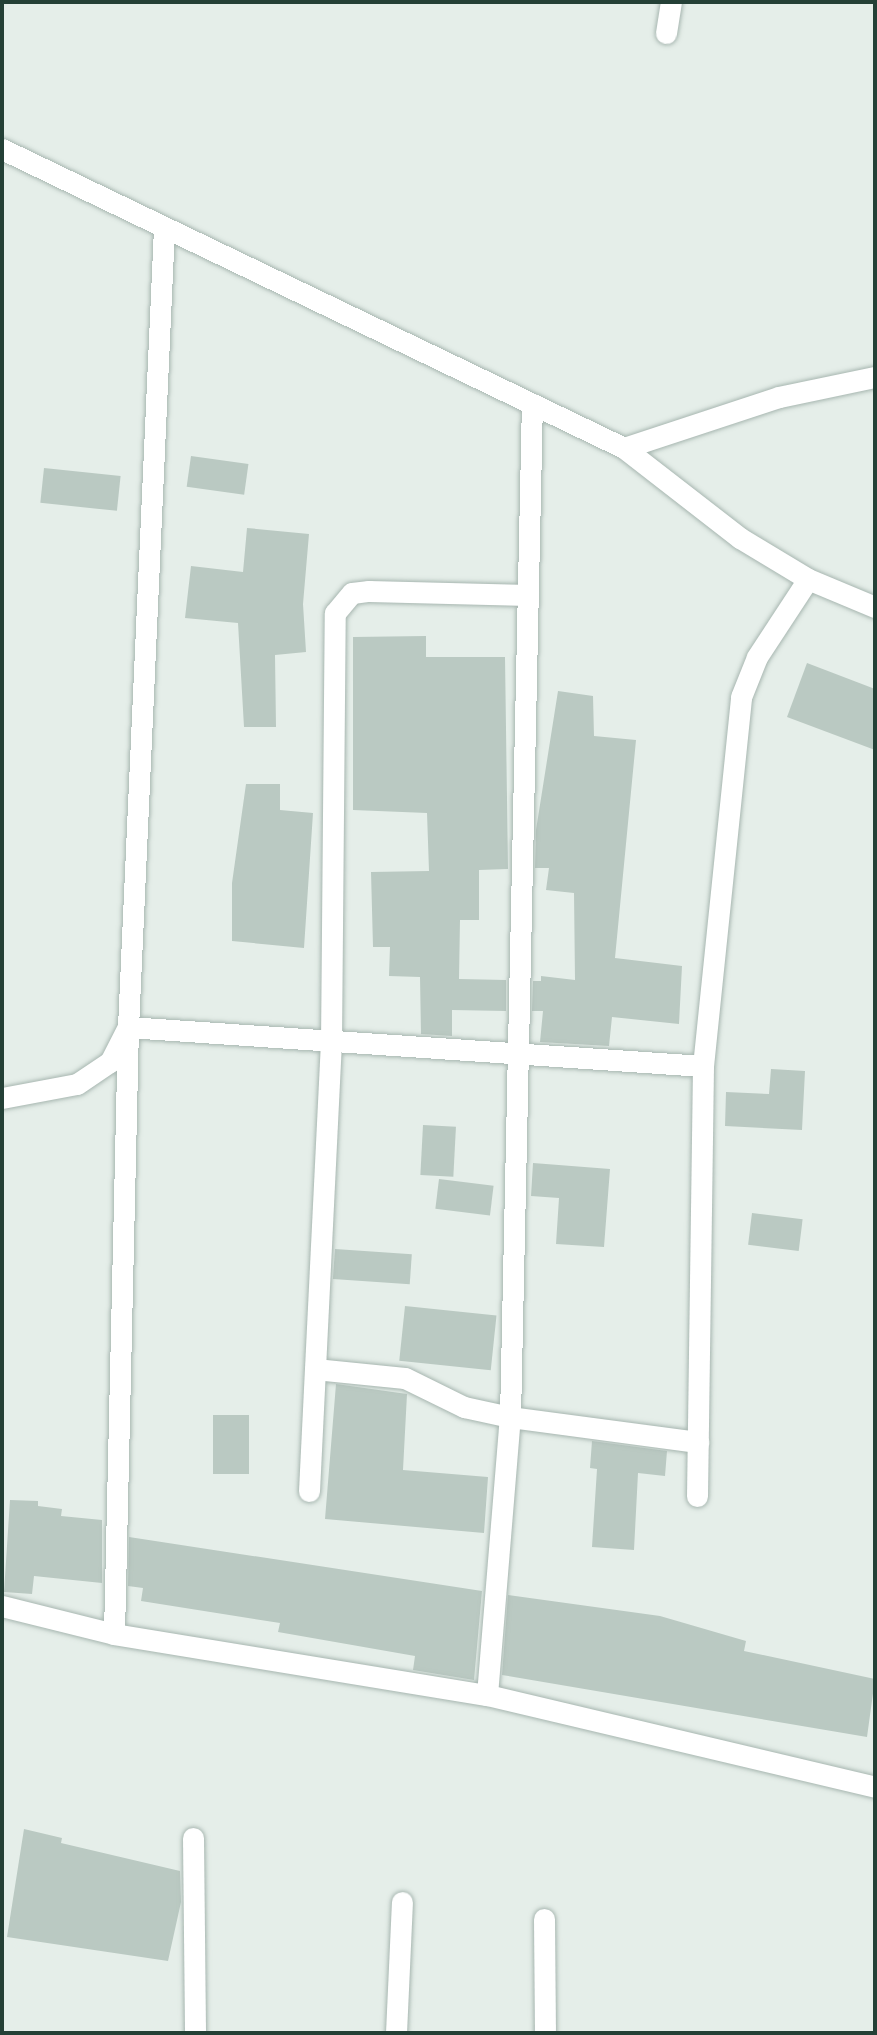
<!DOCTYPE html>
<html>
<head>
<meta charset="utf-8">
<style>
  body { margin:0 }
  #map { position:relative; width:877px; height:2035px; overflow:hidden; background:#e5eee9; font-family:Quicksand,sans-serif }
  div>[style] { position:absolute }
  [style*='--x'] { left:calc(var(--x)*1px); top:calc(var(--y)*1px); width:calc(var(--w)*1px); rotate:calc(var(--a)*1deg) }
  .building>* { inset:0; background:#bac9c2; transform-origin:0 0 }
  .roads { filter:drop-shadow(0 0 2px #a7b6b0) drop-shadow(0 0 2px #a7b6b0) }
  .minor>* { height:21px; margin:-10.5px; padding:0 10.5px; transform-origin:10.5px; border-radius:10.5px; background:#fff }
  span { translate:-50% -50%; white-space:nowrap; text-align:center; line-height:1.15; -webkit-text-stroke:5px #f5faf7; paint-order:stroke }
  .frame { position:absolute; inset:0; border:4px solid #244036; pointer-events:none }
</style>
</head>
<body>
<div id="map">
  <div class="building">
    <div style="left:191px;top:456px;width:58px;height:31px;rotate:8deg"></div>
    <div style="left:44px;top:468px;width:77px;height:35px;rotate:6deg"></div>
    <div style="clip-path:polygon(247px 528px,309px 534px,303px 604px,306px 652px,275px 655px,276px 727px,244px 727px,238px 623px,185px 618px,191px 566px,243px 572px)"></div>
    <div style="clip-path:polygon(426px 636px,426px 657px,505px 657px,508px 869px,479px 870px,479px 920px,460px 920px,459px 979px,506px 980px,506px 1011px,452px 1010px,452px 1036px,421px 1034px,420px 977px,389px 976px,390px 947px,373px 947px,371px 872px,429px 871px,427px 813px,353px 810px,353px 637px)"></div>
    <div style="clip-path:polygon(807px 663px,875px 689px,875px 750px,787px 717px)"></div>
    <div style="clip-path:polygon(558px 691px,593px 696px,594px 736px,636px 740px,615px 958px,682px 966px,679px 1024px,612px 1017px,609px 1046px,540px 1042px,543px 1011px,532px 1011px,533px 981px,541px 981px,541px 976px,575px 980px,574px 893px,546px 890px,549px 868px,535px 868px,536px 830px)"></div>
    <div style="clip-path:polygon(246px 784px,280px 784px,280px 810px,313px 813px,304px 948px,232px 941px,232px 883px)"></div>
    <div style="clip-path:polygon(771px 1069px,805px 1071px,802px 1130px,725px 1126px,726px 1092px,769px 1094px)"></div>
    <div style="left:423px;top:1125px;width:33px;height:50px;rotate:3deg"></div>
    <div style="clip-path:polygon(533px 1163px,610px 1169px,604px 1247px,556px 1244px,559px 1198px,531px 1196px)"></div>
    <div style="left:439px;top:1179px;width:55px;height:30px;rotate:7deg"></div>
    <div style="left:752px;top:1213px;width:51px;height:32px;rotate:7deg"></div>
    <div style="left:335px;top:1249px;width:77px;height:30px;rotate:4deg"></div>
    <div style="left:405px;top:1306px;width:92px;height:55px;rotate:6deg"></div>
    <div style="clip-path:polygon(336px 1384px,407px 1394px,403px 1470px,488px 1477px,484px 1533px,325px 1519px)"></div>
    <div style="left:213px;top:1415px;width:36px;height:59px"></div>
    <div style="clip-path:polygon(592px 1441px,667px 1451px,665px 1476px,638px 1473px,634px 1550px,592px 1547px,597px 1469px,590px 1468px)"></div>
    <div style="clip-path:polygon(10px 1500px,38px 1501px,38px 1506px,62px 1509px,61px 1516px,102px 1520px,102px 1583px,34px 1576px,32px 1594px,4px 1592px)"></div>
    <div style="clip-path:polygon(129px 1537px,482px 1591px,474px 1680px,413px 1670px,415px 1656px,278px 1632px,280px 1623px,141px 1601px,143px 1588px,128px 1586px)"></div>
    <div style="clip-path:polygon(508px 1595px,660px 1616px,746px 1641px,744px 1651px,875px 1679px,867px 1737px,502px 1675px)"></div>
    <div style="clip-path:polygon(24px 1829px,62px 1838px,61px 1843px,180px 1871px,181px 1902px,168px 1961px,7px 1937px)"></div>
  </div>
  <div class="roads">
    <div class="minor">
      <div style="--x:666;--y:33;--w:31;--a:-81"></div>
      <div style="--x:2;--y:149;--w:690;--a:25.67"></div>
      <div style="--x:624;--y:448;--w:147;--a:37.8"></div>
      <div style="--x:740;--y:538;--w:79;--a:31.1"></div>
      <div style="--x:808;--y:579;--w:73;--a:22.7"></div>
      <div style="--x:624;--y:448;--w:163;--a:-18.2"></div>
      <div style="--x:779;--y:397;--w:98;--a:-11.8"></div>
      <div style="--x:2;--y:1098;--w:76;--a:-10.6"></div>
      <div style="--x:77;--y:1084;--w:40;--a:-34"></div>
      <div style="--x:110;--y:1062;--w:39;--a:-63"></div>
      <div style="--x:128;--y:1027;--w:800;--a:-87.42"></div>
      <div style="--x:315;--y:1369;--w:90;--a:5.7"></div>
      <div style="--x:405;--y:1378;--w:66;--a:26.2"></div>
      <div style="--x:464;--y:1407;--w:47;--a:12.3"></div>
      <div style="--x:510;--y:1417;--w:190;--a:7.6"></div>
      <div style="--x:309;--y:1491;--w:449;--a:-87.2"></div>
      <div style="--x:331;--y:1043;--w:430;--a:-89.5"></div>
      <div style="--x:335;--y:613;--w:26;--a:-50"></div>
      <div style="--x:352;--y:593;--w:17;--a:-7"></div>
      <div style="--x:369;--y:591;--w:159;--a:1.4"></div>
      <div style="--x:697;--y:1496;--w:430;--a:-89.2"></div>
      <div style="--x:2;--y:1606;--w:115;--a:14"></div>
      <div style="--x:114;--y:1634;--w:378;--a:9.3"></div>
      <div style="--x:487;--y:1695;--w:399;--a:13.3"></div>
      <div style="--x:114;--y:1634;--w:607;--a:-88.68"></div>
      <div style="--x:128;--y:1027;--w:576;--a:3.88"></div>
      <div style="--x:703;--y:1066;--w:371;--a:-84.1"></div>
      <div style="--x:741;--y:697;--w:43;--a:-68.2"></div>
      <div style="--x:757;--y:657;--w:93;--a:-56.8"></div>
      <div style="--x:487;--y:1695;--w:279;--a:-85.3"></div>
      <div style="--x:510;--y:1417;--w:1013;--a:-88.76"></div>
      <div style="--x:193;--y:1838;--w:195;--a:89.4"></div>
      <div style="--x:544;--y:1919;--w:114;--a:89.5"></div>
      <div style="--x:396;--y:2033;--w:131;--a:-87.4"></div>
    </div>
  </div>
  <div class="frame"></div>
</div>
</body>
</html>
